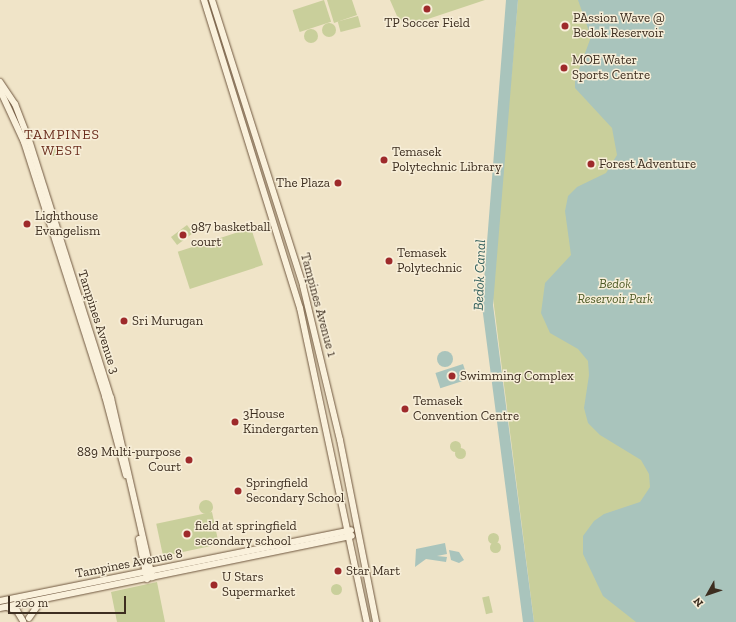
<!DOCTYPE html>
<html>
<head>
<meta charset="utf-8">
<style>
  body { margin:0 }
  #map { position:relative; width:736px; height:622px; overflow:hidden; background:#f0e4c8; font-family:"Zilla Slab",serif }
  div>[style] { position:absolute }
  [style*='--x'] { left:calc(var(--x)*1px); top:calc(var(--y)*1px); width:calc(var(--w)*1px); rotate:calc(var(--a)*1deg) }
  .green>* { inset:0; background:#c9cf9b; transform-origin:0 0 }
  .round { border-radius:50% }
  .water>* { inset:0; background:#a9c4bc; transform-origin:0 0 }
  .roads { filter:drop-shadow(0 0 1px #6f573f) drop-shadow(0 0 1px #6f573f) }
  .secondary>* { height:6px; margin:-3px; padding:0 3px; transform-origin:3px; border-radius:3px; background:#faf1dc }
  .dots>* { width:11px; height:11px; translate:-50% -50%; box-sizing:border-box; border:2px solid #f7eed8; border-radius:50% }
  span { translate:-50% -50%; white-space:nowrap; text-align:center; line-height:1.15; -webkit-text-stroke:3px #f7eed8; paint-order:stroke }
  .poi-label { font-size:13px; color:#3d2e20 }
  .left { translate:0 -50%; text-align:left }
  .right { translate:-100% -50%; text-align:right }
  .park-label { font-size:13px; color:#4d5a26; font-style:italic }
  .street-label { font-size:13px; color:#3d2e20 }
  .neighbourhood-label { font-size:14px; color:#6b2e1e; letter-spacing:1px }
  .water-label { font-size:14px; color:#2f5d5a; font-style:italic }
  .north { position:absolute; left:688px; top:574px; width:40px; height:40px; -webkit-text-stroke:3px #f7eed8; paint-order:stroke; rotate:230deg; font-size:11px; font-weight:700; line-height:16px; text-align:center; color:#3d2e20 }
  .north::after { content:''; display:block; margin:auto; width:14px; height:18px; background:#3d2e20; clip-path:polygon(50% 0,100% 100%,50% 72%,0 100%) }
  .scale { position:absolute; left:8px; top:596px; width:118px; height:18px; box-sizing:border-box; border:2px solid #3d2e20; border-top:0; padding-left:5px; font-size:12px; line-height:14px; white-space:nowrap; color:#3d2e20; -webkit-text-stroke:3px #f7eed8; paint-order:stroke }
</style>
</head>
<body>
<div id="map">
  <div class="green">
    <div style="left:324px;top:0;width:23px;height:33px;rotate:72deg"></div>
    <div style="clip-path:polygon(327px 0,352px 0,357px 15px,334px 23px)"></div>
    <div style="clip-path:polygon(390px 0,485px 0,407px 26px,397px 16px)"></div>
    <div style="clip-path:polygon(518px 0,736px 0,736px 622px,534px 622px,492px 290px)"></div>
    <div style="left:358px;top:16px;width:11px;height:21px;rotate:75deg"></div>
    <div class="round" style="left:322px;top:23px;width:14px;height:14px"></div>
    <div class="round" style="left:304px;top:29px;width:14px;height:14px"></div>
    <div class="round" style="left:48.5px;top:146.5px;width:9px;height:9px"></div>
    <div style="left:187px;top:225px;width:10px;height:20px;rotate:53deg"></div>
    <div style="left:251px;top:228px;width:39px;height:77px;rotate:72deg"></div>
    <div class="round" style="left:449.5px;top:440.5px;width:11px;height:11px"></div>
    <div class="round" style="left:454.5px;top:447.5px;width:11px;height:11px"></div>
    <div class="round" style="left:199px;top:500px;width:14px;height:14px"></div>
    <div style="left:212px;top:512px;width:33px;height:57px;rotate:78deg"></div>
    <div class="round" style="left:487.5px;top:532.5px;width:11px;height:11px"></div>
    <div class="round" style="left:489.5px;top:541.5px;width:11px;height:11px"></div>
    <div style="clip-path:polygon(157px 582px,165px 622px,117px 622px,111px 592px)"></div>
    <div class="round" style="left:330.5px;top:583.5px;width:11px;height:11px"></div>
    <div style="left:489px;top:596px;width:17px;height:7px;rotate:77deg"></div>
  </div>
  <div class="water">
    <div style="clip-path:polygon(506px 0,518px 0,493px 305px,534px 622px,523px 622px,482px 306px)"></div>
    <div style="clip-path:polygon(578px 0,736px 0,736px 622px,636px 622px,603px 596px,583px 554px,583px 536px,594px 521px,604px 514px,640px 502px,650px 487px,649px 474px,641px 460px,600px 435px,588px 423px,584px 408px,589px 375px,588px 361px,578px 349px,550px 333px,541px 313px,545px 283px,571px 255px,565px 211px,568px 196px,577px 187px,606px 173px,617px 155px,612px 128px,575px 88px,575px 80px,591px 37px)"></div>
    <div class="round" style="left:437px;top:351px;width:16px;height:16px"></div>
    <div style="left:463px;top:364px;width:16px;height:29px;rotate:72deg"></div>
    <div style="clip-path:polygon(445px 543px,447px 554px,437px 556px,447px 557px,446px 562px,426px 559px,415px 567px,416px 549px)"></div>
    <div style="clip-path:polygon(449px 550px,459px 552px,464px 560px,459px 563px,451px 560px)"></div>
  </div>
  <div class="roads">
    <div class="secondary">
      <div style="--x:204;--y:0;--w:323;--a:72.7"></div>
      <div style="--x:300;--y:308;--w:321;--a:78"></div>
      <div style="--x:212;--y:0;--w:300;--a:72.3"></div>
      <div style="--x:303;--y:286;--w:158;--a:76.5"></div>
      <div style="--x:340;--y:440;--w:186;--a:78.8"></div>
      <div style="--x:0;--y:82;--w:27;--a:56"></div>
      <div style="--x:15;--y:104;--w:39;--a:69"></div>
      <div style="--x:29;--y:140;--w:271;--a:72.4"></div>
      <div style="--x:111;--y:398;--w:184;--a:77.1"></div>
      <div style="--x:0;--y:90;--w:57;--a:65.2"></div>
      <div style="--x:24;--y:142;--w:267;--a:72.3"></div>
      <div style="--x:105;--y:396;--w:82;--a:75.1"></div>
      <div style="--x:139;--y:539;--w:41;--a:78.7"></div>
      <div style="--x:0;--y:601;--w:358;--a:-11.4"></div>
      <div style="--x:7;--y:607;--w:11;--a:22"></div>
      <div style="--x:17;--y:611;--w:12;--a:59"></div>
      <div style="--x:0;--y:608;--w:359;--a:-11.6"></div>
      <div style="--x:29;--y:618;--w:21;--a:-55"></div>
    </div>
  </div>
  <div class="dots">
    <div style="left:427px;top:9px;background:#9e2a2b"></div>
    <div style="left:565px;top:26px;background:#9e2a2b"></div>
    <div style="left:564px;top:68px;background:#9e2a2b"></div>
    <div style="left:384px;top:160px;background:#9e2a2b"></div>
    <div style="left:591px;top:164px;background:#9e2a2b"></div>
    <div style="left:338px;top:183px;background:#9e2a2b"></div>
    <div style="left:27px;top:224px;background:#9e2a2b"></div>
    <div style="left:183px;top:235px;background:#9e2a2b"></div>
    <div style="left:389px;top:261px;background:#9e2a2b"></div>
    <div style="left:124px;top:321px;background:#9e2a2b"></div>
    <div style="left:452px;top:376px;background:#9e2a2b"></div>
    <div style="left:405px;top:409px;background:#9e2a2b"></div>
    <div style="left:235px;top:422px;background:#9e2a2b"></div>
    <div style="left:189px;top:460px;background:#9e2a2b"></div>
    <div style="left:238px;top:491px;background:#9e2a2b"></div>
    <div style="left:187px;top:534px;background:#9e2a2b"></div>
    <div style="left:338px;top:571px;background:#9e2a2b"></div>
    <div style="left:214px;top:585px;background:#9e2a2b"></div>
  </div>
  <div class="poi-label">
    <span class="left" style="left:573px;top:26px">PAssion Wave @<br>Bedok Reservoir</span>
    <span style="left:427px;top:23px">TP Soccer Field</span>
    <span class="left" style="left:572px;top:68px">MOE Water<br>Sports Centre</span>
    <span class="left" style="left:392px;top:160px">Temasek<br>Polytechnic Library</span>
    <span class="left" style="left:599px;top:164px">Forest Adventure</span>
    <span class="right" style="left:330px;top:183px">The Plaza</span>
    <span class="left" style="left:35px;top:224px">Lighthouse<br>Evangelism</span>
    <span class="left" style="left:191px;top:235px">987 basketball<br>court</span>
    <span class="left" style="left:397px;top:261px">Temasek<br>Polytechnic</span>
    <span class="left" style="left:132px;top:321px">Sri Murugan</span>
    <span class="left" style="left:460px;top:376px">Swimming Complex</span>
    <span class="left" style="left:413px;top:409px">Temasek<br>Convention Centre</span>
    <span class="left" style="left:243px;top:422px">3House<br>Kindergarten</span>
    <span class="right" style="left:181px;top:460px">889 Multi-purpose<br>Court</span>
    <span class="left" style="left:246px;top:491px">Springfield<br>Secondary School</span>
    <span class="left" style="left:195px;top:534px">field at springfield<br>secondary school</span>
    <span class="left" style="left:346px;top:571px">Star Mart</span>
    <span class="left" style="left:222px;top:585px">U Stars<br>Supermarket</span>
  </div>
  <div class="park-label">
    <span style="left:615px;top:292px">Bedok<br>Reservoir Park</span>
  </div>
  <div class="street-label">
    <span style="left:318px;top:305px;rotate:75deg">Tampines Avenue 1</span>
    <span style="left:98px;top:322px;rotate:72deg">Tampines Avenue 3</span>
    <span style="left:129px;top:564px;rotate:-11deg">Tampines Avenue 8</span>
  </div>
  <div class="neighbourhood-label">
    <span style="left:62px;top:143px">TAMPINES<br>WEST</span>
  </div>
  <div class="water-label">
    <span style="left:480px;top:275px;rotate:-88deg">Bedok Canal</span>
  </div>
  <div class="north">N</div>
  <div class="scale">200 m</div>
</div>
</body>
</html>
